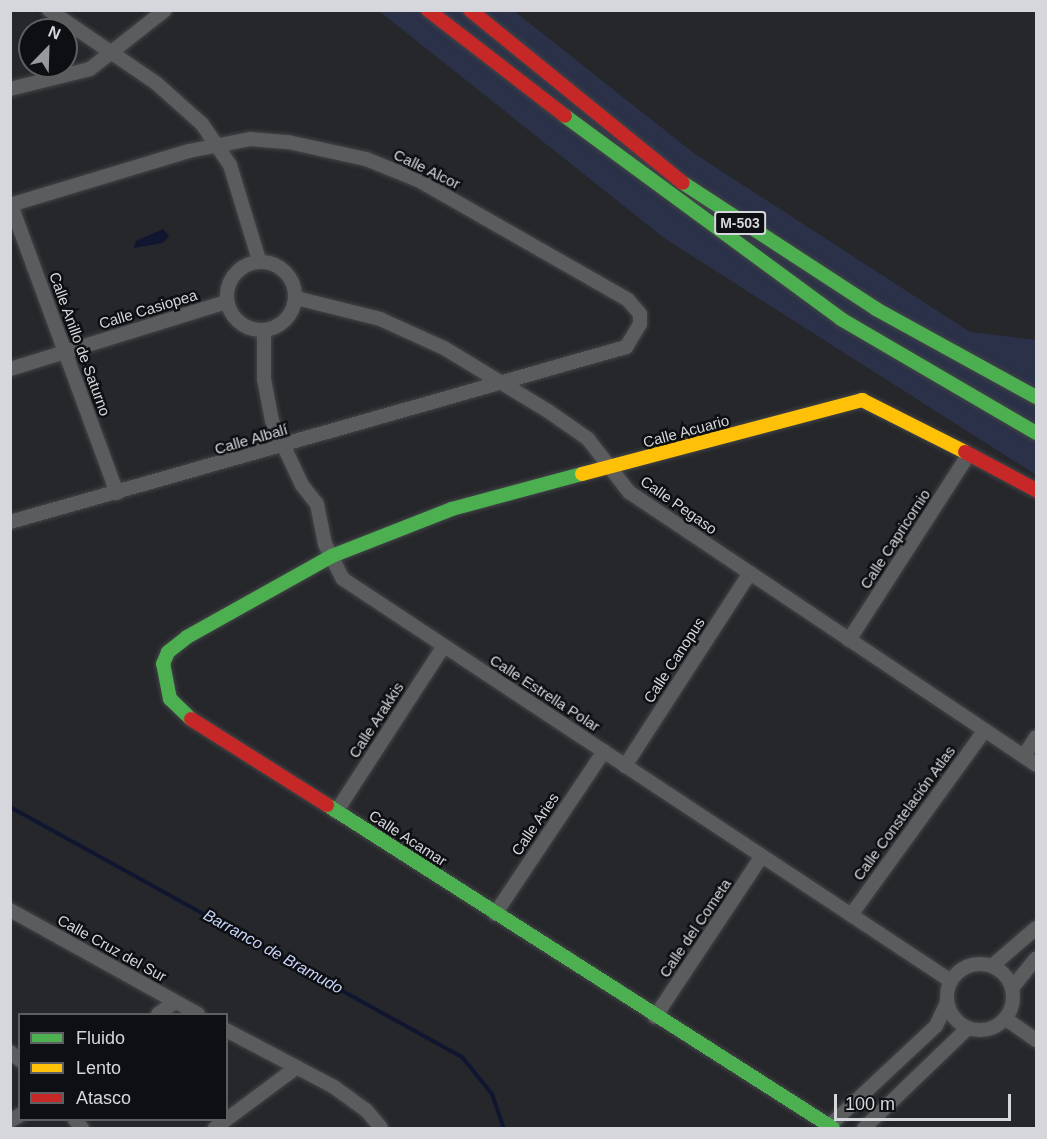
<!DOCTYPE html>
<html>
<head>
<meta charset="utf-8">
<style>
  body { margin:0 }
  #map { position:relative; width:1047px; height:1139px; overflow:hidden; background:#26272b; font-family:Helvetica,sans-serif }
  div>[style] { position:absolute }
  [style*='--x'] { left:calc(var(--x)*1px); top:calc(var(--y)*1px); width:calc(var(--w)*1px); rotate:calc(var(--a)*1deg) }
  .green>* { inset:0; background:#2a3148 }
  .water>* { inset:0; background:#111630 }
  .stream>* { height:4px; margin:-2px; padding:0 2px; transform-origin:2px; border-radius:2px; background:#111630 }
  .roads { filter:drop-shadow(0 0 2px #434447) drop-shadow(0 0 2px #434447) }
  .street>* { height:14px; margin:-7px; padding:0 7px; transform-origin:7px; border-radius:7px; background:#5b5c5e }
  .street>.ring { margin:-7px; padding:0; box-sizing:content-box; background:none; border:14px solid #5b5c5e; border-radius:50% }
  .fast>* { height:14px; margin:-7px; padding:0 7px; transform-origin:7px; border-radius:7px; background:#4caf50 }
  .slow>* { height:14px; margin:-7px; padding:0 7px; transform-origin:7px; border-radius:7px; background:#ffc107 }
  .jam>* { height:14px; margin:-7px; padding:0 7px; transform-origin:7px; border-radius:7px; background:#c62828 }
  span { translate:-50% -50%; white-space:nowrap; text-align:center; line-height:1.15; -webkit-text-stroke:5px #0e0f12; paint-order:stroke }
  .shield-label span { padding:2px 4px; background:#0e0f12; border:2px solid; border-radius:4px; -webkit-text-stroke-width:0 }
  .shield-label { font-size:14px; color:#d5d7dc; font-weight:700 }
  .street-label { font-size:15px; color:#d5d7dc }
  .water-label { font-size:16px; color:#c9d4f9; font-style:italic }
  .frame { position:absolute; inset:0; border:12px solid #d5d7dc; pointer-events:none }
  .legend { position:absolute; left:18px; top:1013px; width:210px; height:108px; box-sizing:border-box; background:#0e0f12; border:2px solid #5e5f63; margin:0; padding:8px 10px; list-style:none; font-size:18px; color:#d5d7dc }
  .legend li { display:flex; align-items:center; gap:12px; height:30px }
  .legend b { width:30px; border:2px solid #5e5f63 }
  .north { position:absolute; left:18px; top:18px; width:60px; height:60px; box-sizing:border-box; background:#0e0f12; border:2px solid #5e5f63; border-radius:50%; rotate:23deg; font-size:16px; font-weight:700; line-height:24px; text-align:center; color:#d5d7dc }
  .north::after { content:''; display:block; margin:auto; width:21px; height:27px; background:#98999e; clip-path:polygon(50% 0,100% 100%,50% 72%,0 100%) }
  .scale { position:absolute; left:834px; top:1094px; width:177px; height:27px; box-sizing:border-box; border:3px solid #d5d7dc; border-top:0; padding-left:8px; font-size:18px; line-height:21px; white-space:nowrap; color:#d5d7dc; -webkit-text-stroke:4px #0e0f12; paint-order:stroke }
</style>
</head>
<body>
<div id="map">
  <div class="green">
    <div style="clip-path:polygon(379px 11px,514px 11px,695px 154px,970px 332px,1036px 340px,1036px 475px,664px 238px)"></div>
  </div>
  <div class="water">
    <div style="clip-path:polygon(163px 229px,169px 236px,163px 243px,134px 248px,136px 241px)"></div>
  </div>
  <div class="stream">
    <div style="--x:10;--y:807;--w:517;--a:28.95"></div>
    <div style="--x:462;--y:1057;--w:48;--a:51"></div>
    <div style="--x:492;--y:1094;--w:36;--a:71"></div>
  </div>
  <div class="roads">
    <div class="street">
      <div style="--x:49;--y:10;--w:130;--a:34.3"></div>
      <div style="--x:156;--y:83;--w:62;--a:41.7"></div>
      <div style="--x:202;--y:124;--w:50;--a:55.7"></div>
      <div style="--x:230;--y:165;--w:99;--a:73"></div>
      <div style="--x:10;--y:89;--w:82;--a:-14"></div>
      <div style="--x:90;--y:69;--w:95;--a:-38.2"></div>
      <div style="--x:10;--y:205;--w:187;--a:-16.8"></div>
      <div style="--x:189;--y:151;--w:62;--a:-11.1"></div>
      <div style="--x:250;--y:139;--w:38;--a:5"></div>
      <div style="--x:288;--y:142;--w:80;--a:12.3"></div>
      <div style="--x:366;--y:159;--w:56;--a:22"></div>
      <div style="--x:418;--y:180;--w:242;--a:29.7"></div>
      <div style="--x:628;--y:300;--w:18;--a:49"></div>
      <div style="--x:640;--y:314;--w:10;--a:90"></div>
      <div style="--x:640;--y:324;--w:27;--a:121"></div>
      <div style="--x:626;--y:347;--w:640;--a:164.14"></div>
      <div style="--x:11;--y:205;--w:307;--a:69.8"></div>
      <div class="ring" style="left:227px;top:262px;width:54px;height:54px"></div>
      <div style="--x:296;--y:298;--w:87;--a:14"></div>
      <div style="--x:380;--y:319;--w:70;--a:24.4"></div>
      <div style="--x:444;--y:348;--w:122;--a:31.2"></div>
      <div style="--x:548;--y:411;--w:49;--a:35"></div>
      <div style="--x:588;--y:439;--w:67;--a:52.3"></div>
      <div style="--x:629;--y:492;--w:490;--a:33.8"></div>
      <div style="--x:264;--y:331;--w:48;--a:90"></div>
      <div style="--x:264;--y:379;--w:43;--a:79.2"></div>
      <div style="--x:272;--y:421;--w:71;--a:64.9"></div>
      <div style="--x:302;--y:485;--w:24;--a:52"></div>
      <div style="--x:317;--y:504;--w:41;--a:78.7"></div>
      <div style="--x:325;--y:544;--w:39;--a:63"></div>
      <div style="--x:343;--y:579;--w:729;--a:33.47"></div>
      <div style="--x:10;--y:369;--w:227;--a:-17.2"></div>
      <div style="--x:849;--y:640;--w:220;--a:-57.2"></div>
      <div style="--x:1024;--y:756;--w:22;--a:-58"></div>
      <div style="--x:625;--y:766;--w:230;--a:-57.1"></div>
      <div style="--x:336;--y:812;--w:198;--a:-57"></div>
      <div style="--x:10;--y:910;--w:215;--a:29"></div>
      <div style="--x:495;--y:914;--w:196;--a:-56.2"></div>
      <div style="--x:851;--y:915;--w:227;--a:-54.1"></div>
      <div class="ring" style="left:947px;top:964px;width:52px;height:52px"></div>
      <div style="--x:992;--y:966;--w:58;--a:-40.8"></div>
      <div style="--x:1012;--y:988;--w:38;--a:-51"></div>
      <div style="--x:158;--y:1014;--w:21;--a:-35"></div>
      <div style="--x:655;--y:1017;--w:193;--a:-56.4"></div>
      <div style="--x:1006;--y:1019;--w:37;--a:35"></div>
      <div style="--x:226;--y:1030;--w:122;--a:27.8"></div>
      <div style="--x:334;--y:1087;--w:39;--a:36"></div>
      <div style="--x:366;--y:1110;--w:23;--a:50"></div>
      <div style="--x:10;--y:1052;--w:13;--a:39"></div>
      <div style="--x:75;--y:1120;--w:11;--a:49"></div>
      <div style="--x:10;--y:1121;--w:12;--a:-31"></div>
      <div style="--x:829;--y:1126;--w:146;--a:-43.1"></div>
      <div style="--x:936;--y:1026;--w:26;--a:-65"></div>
      <div style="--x:215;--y:1128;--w:102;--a:-36.6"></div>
      <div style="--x:864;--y:1128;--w:144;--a:-43.9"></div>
    </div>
    <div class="fast">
      <div style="--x:565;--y:116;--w:343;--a:36.3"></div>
      <div style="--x:841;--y:319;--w:226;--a:30.3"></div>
      <div style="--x:683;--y:183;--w:230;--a:33.1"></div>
      <div style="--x:876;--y:309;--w:183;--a:28.8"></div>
      <div style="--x:191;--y:719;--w:29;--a:-136"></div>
      <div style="--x:170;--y:699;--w:36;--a:-101"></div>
      <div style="--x:163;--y:664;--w:13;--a:-67"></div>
      <div style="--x:168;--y:652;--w:24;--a:-38"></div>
      <div style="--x:187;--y:637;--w:166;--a:-29.2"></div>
      <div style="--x:332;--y:556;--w:129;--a:-21.4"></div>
      <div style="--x:452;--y:509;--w:135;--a:-15.1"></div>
      <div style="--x:327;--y:805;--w:600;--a:32.55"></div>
    </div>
    <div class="slow">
      <div style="--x:582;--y:474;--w:290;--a:-14.8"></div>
      <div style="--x:862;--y:400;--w:115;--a:26.8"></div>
    </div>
    <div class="jam">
      <div style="--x:428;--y:10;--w:173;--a:37.7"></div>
      <div style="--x:470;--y:10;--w:274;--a:39.1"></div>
      <div style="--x:965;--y:452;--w:81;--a:28.2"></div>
      <div style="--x:191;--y:719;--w:161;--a:32.3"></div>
    </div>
  </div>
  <div class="shield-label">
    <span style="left:740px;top:223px">M-503</span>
  </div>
  <div class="street-label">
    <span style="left:427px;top:169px;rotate:26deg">Calle Alcor</span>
    <span style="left:148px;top:309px;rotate:-17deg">Calle Casiopea</span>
    <span style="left:80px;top:344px;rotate:70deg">Calle Anillo de Saturno</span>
    <span style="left:686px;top:431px;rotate:-15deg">Calle Acuario</span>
    <span style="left:251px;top:439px;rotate:-16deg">Calle Albalí</span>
    <span style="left:679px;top:505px;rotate:35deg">Calle Pegaso</span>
    <span style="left:895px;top:539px;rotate:-57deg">Calle Capricornio</span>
    <span style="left:674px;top:660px;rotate:-57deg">Calle Canopus</span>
    <span style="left:545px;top:693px;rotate:33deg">Calle Estrella Polar</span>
    <span style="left:376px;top:720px;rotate:-57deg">Calle Arakkis</span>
    <span style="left:904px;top:813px;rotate:-54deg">Calle Constelación Atlas</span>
    <span style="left:535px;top:824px;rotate:-56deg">Calle Aries</span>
    <span style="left:408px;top:838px;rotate:33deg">Calle Acamar</span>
    <span style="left:695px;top:928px;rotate:-56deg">Calle del Cometa</span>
    <span style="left:112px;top:948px;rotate:29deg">Calle Cruz del Sur</span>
  </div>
  <div class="water-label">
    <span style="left:273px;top:952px;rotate:29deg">Barranco de Bramudo</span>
  </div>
  <div class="frame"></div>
  <ul class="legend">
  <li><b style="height:8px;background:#4caf50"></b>Fluido</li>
  <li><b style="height:8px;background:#ffc107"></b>Lento</li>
  <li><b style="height:8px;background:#c62828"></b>Atasco</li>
  </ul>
  <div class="north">N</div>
  <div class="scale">100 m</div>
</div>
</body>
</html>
